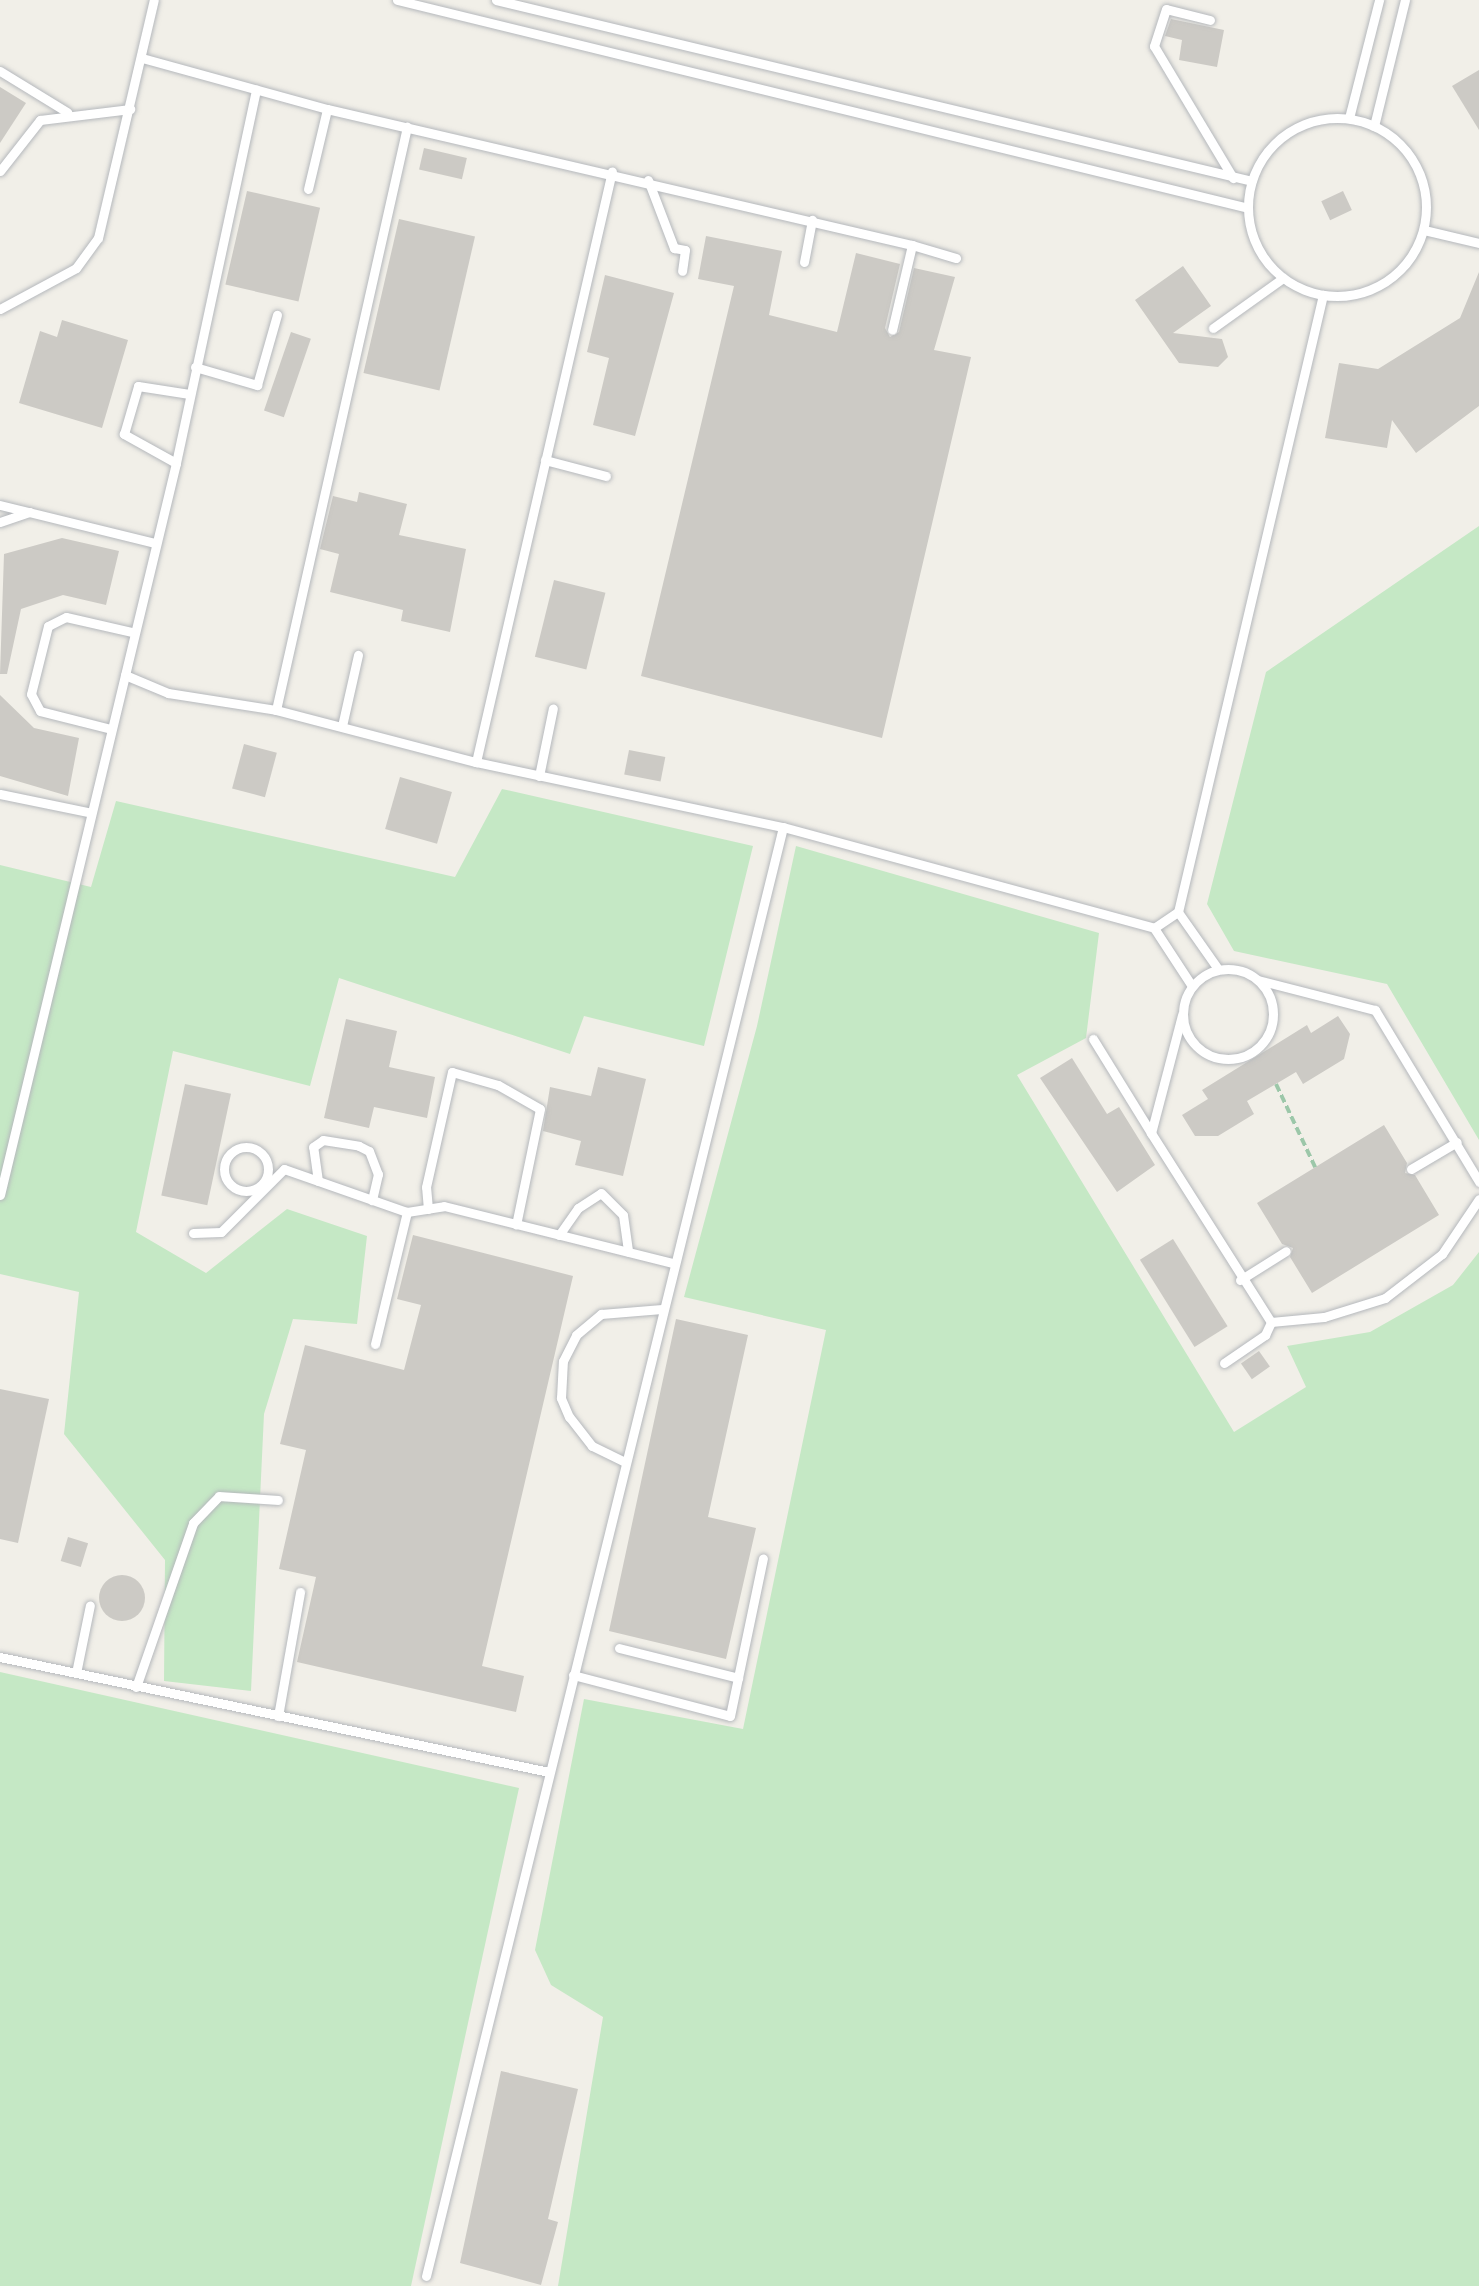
<!DOCTYPE html>
<html>
<head>
<meta charset="utf-8">
<style>
  body { margin:0 }
  #map { position:relative; width:1479px; height:2286px; overflow:hidden; background:#f1efe8; font-family:"Nunito Sans",sans-serif }
  div>[style] { position:absolute }
  [style*='--x'] { left:calc(var(--x)*1px); top:calc(var(--y)*1px); width:calc(var(--w)*1px); rotate:calc(var(--a)*1deg) }
  .green>* { inset:0; background:#c5e8c5 }
  .building>* { inset:0; background:#cccac5; transform-origin:0 0 }
  .round { border-radius:50% }
  .path>* { height:4px; margin-top:-2px; transform-origin:0; background:repeating-linear-gradient(90deg,#9cc7a9 0 8px,transparent 0 12px) }
  .roads { filter:drop-shadow(0 0 2px #b5b8bc) drop-shadow(0 0 2px #b5b8bc) }
  .lane>* { height:9px; margin:-4.5px; padding:0 4.5px; transform-origin:4.5px; border-radius:4.5px; background:#fff }
  .lane>.ring { margin:-4.5px; padding:0; box-sizing:content-box; background:none; border:9px solid #fff; border-radius:50% }
  span { translate:-50% -50%; white-space:nowrap; text-align:center; line-height:1.15; -webkit-text-stroke:7px #fff; paint-order:stroke }
</style>
</head>
<body>
<div id="map">
  <div class="green">
    <div style="clip-path:polygon(1479px 526px,1479px 1140px,1387px 984px,1234px 951px,1207px 904px,1266px 672px)"></div>
    <div style="clip-path:polygon(502px 789px,753px 846px,704px 1046px,584px 1016px,570px 1054px,339px 978px,310px 1086px,173px 1051px,136px 1232px,206px 1273px,287px 1209px,367px 1236px,357px 1324px,293px 1319px,264px 1414px,251px 1691px,164px 1681px,165px 1560px,64px 1434px,79px 1292px,0 1274px,0 865px,91px 887px,116px 801px,455px 877px)"></div>
    <div style="clip-path:polygon(796px 846px,1099px 933px,1086px 1038px,1017px 1075px,1234px 1432px,1306px 1387px,1287px 1346px,1370px 1332px,1453px 1285px,1479px 1252px,1479px 2286px,558px 2286px,603px 2017px,551px 1985px,535px 1950px,584px 1699px,743px 1729px,826px 1330px,684px 1297px,757px 1026px)"></div>
    <div style="clip-path:polygon(0 1672px,519px 1788px,411px 2286px,0 2286px)"></div>
  </div>
  <div class="building">
    <div style="clip-path:polygon(1171px 19px,1224px 30px,1217px 67px,1179px 60px,1182px 40px,1165px 36px)"></div>
    <div style="clip-path:polygon(1479px 70px,1479px 130px,1452px 86px)"></div>
    <div style="clip-path:polygon(0 87px,26px 103px,0 143px)"></div>
    <div style="left:424px;top:148px;width:44px;height:22px;rotate:13deg"></div>
    <div style="left:247px;top:191px;width:75px;height:96px;rotate:13deg"></div>
    <div style="left:1343px;top:191px;width:21px;height:24px;rotate:65deg"></div>
    <div style="left:399px;top:219px;width:78px;height:158px;rotate:13deg"></div>
    <div style="clip-path:polygon(706px 236px,782px 251px,769px 315px,837px 332px,856px 253px,900px 264px,885px 328px,890px 337px,899px 332px,914px 268px,955px 277px,934px 350px,971px 357px,882px 738px,641px 676px,734px 286px,698px 279px)"></div>
    <div style="clip-path:polygon(1183px 266px,1211px 306px,1173px 333px,1222px 339px,1228px 357px,1218px 367px,1179px 363px,1135px 300px)"></div>
    <div style="clip-path:polygon(1479px 272px,1479px 406px,1416px 453px,1392px 420px,1387px 448px,1325px 438px,1339px 363px,1378px 369px,1460px 318px)"></div>
    <div style="clip-path:polygon(605px 275px,674px 293px,635px 436px,593px 425px,609px 358px,587px 352px)"></div>
    <div style="clip-path:polygon(62px 320px,128px 340px,102px 428px,19px 403px,40px 331px,57px 337px)"></div>
    <div style="left:291px;top:332px;width:21px;height:83px;rotate:19deg"></div>
    <div style="clip-path:polygon(359px 492px,407px 504px,399px 535px,466px 549px,450px 632px,401px 621px,403px 610px,330px 592px,339px 554px,320px 549px,333px 496px,357px 502px)"></div>
    <div style="clip-path:polygon(62px 538px,119px 551px,106px 605px,63px 595px,21px 609px,7px 674px,0 674px,4px 554px)"></div>
    <div style="left:554px;top:580px;width:53px;height:79px;rotate:14deg"></div>
    <div style="clip-path:polygon(0 695px,34px 728px,79px 738px,68px 796px,0 776px)"></div>
    <div style="left:244px;top:744px;width:34px;height:46px;rotate:15deg"></div>
    <div style="left:629px;top:750px;width:37px;height:25px;rotate:11deg"></div>
    <div style="left:400px;top:777px;width:54px;height:54px;rotate:16deg"></div>
    <div style="clip-path:polygon(1338px 1016px,1350px 1034px,1344px 1059px,1303px 1084px,1296px 1072px,1247px 1101px,1254px 1114px,1218px 1136px,1195px 1136px,1182px 1115px,1208px 1099px,1202px 1090px,1307px 1025px,1311px 1033px)"></div>
    <div style="clip-path:polygon(346px 1019px,397px 1031px,389px 1067px,435px 1077px,427px 1118px,374px 1107px,369px 1128px,324px 1118px)"></div>
    <div style="clip-path:polygon(1072px 1058px,1107px 1114px,1119px 1107px,1155px 1165px,1117px 1192px,1040px 1078px)"></div>
    <div style="clip-path:polygon(598px 1067px,646px 1079px,623px 1176px,575px 1165px,581px 1141px,543px 1131px,550px 1087px,591px 1096px)"></div>
    <div style="left:185px;top:1084px;width:47px;height:114px;rotate:12deg"></div>
    <div style="clip-path:polygon(1384px 1125px,1407px 1163px,1405px 1173px,1415px 1175px,1439px 1215px,1312px 1293px,1290px 1257px,1293px 1248px,1282px 1244px,1257px 1203px)"></div>
    <div style="clip-path:polygon(413px 1235px,573px 1276px,482px 1666px,524px 1676px,516px 1712px,297px 1662px,316px 1577px,279px 1569px,306px 1450px,280px 1444px,305px 1345px,404px 1370px,421px 1305px,397px 1299px)"></div>
    <div style="left:1173px;top:1239px;width:103px;height:39px;rotate:58deg"></div>
    <div style="clip-path:polygon(676px 1319px,748px 1335px,708px 1517px,756px 1528px,726px 1659px,609px 1631px)"></div>
    <div style="left:1259px;top:1351px;width:19px;height:22px;rotate:55deg"></div>
    <div style="clip-path:polygon(0 1389px,49px 1399px,18px 1543px,0 1539px)"></div>
    <div style="left:68px;top:1537px;width:21px;height:25px;rotate:17deg"></div>
    <div class="round" style="left:99px;top:1575px;width:46px;height:46px"></div>
    <div style="clip-path:polygon(501px 2071px,578px 2089px,548px 2219px,558px 2222px,541px 2285px,460px 2263px)"></div>
  </div>
  <div class="path">
    <div style="--x:1276;--y:1084;--w:92;--a:64.8"></div>
  </div>
  <div class="roads">
    <div class="lane">
      <div style="--x:397;--y:0;--w:876;--a:13.73"></div>
      <div style="--x:496;--y:0;--w:777;--a:13.46"></div>
      <div style="--x:1210;--y:20;--w:45;--a:-166"></div>
      <div style="--x:1166;--y:9;--w:39;--a:108"></div>
      <div style="--x:1154;--y:46;--w:154;--a:59.1"></div>
      <div style="--x:142;--y:58;--w:192;--a:15.4"></div>
      <div style="--x:327;--y:109;--w:601;--a:13.09"></div>
      <div style="--x:912;--y:245;--w:87;--a:103.2"></div>
      <div style="--x:0;--y:71;--w:79;--a:31.5"></div>
      <div style="--x:1349;--y:118;--w:122;--a:-75.7"></div>
      <div class="ring" style="left:1248px;top:118px;width:169px;height:169px"></div>
      <div style="--x:1374;--y:126;--w:130;--a:-76.2"></div>
      <div style="--x:0;--y:171;--w:65;--a:-51.9"></div>
      <div style="--x:40;--y:120;--w:91;--a:-7"></div>
      <div style="--x:648;--y:180;--w:73;--a:69.1"></div>
      <div style="--x:674;--y:248;--w:11;--a:10"></div>
      <div style="--x:685;--y:250;--w:21;--a:98"></div>
      <div style="--x:308;--y:189;--w:82;--a:-76.6"></div>
      <div style="--x:1424;--y:230;--w:57;--a:13.3"></div>
      <div style="--x:912;--y:245;--w:46;--a:16.5"></div>
      <div style="--x:804;--y:262;--w:43;--a:-79.2"></div>
      <div style="--x:0;--y:309;--w:86;--a:-28.3"></div>
      <div style="--x:76;--y:268;--w:37;--a:-54"></div>
      <div style="--x:98;--y:238;--w:244;--a:-76.8"></div>
      <div style="--x:1213;--y:328;--w:86;--a:-35.5"></div>
      <div style="--x:195;--y:367;--w:65;--a:16.2"></div>
      <div style="--x:257;--y:385;--w:73;--a:-74.1"></div>
      <div style="--x:545;--y:460;--w:63;--a:14.7"></div>
      <div style="--x:176;--y:463;--w:60;--a:-150.9"></div>
      <div style="--x:124;--y:434;--w:50;--a:-73.7"></div>
      <div style="--x:138;--y:386;--w:52;--a:8.9"></div>
      <div style="--x:0;--y:505;--w:160;--a:13.8"></div>
      <div style="--x:0;--y:522;--w:31;--a:-19"></div>
      <div style="--x:125;--y:675;--w:47;--a:22.7"></div>
      <div style="--x:168;--y:693;--w:109;--a:8.9"></div>
      <div style="--x:276;--y:710;--w:207;--a:14.6"></div>
      <div style="--x:476;--y:762;--w:314;--a:12"></div>
      <div style="--x:783;--y:827;--w:385;--a:15.2"></div>
      <div style="--x:1154;--y:928;--w:29;--a:-34"></div>
      <div style="--x:1178;--y:912;--w:634;--a:-76.78"></div>
      <div style="--x:276;--y:710;--w:598;--a:-77.34"></div>
      <div style="--x:342;--y:726;--w:73;--a:-77.3"></div>
      <div style="--x:111;--y:729;--w:73;--a:-165.8"></div>
      <div style="--x:40;--y:711;--w:19;--a:-118"></div>
      <div style="--x:31;--y:694;--w:70;--a:-76"></div>
      <div style="--x:48;--y:626;--w:20;--a:-27"></div>
      <div style="--x:66;--y:617;--w:68;--a:12.8"></div>
      <div style="--x:476;--y:762;--w:606;--a:-77.04"></div>
      <div style="--x:539;--y:776;--w:69;--a:-78.4"></div>
      <div style="--x:0;--y:794;--w:90;--a:11.6"></div>
      <div style="--x:1178;--y:912;--w:70;--a:54.9"></div>
      <div style="--x:1154;--y:928;--w:69;--a:56.8"></div>
      <div class="ring" style="left:1183px;top:969px;width:81px;height:81px"></div>
      <div style="--x:1258;--y:980;--w:121;--a:14.4"></div>
      <div style="--x:1375;--y:1010;--w:201;--a:58.8"></div>
      <div style="--x:1182;--y:1015;--w:122;--a:104.7"></div>
      <div style="--x:1151;--y:1133;--w:224;--a:57.6"></div>
      <div style="--x:1271;--y:1322;--w:53;--a:-5.4"></div>
      <div style="--x:1324;--y:1317;--w:64;--a:-17.3"></div>
      <div style="--x:1385;--y:1298;--w:72;--a:-37.7"></div>
      <div style="--x:1442;--y:1254;--w:66;--a:-56.1"></div>
      <div style="--x:1093;--y:1039;--w:110;--a:58.3"></div>
      <div class="ring" style="left:224px;top:1147px;width:35px;height:35px"></div>
      <div style="--x:1411;--y:1169;--w:53;--a:-30.4"></div>
      <div style="--x:318;--y:1181;--w:34;--a:-98"></div>
      <div style="--x:313;--y:1147;--w:12;--a:-35"></div>
      <div style="--x:323;--y:1140;--w:36;--a:9"></div>
      <div style="--x:359;--y:1146;--w:11;--a:27"></div>
      <div style="--x:369;--y:1151;--w:25;--a:69"></div>
      <div style="--x:378;--y:1174;--w:27;--a:103"></div>
      <div style="--x:0;--y:1195;--w:753;--a:-76.48"></div>
      <div style="--x:176;--y:463;--w:382;--a:-77.9"></div>
      <div style="--x:428;--y:1209;--w:22;--a:-95"></div>
      <div style="--x:426;--y:1187;--w:118;--a:-77.3"></div>
      <div style="--x:452;--y:1072;--w:48;--a:15.8"></div>
      <div style="--x:498;--y:1085;--w:48;--a:29.7"></div>
      <div style="--x:540;--y:1109;--w:118;--a:101.7"></div>
      <div style="--x:193;--y:1233;--w:28;--a:-2"></div>
      <div style="--x:221;--y:1232;--w:89;--a:-45"></div>
      <div style="--x:284;--y:1169;--w:130;--a:19.3"></div>
      <div style="--x:407;--y:1212;--w:37;--a:-9"></div>
      <div style="--x:444;--y:1206;--w:236;--a:14"></div>
      <div style="--x:559;--y:1235;--w:33;--a:-55"></div>
      <div style="--x:578;--y:1208;--w:27;--a:-33"></div>
      <div style="--x:601;--y:1193;--w:31;--a:45"></div>
      <div style="--x:623;--y:1215;--w:37;--a:82"></div>
      <div style="--x:1240;--y:1280;--w:54;--a:-32.2"></div>
      <div style="--x:375;--y:1344;--w:136;--a:-76.4"></div>
      <div style="--x:1224;--y:1363;--w:50;--a:-34.3"></div>
      <div style="--x:1265;--y:1335;--w:14;--a:-65"></div>
      <div style="--x:625;--y:1462;--w:37;--a:-154"></div>
      <div style="--x:592;--y:1446;--w:37;--a:-128"></div>
      <div style="--x:569;--y:1417;--w:21;--a:-113"></div>
      <div style="--x:561;--y:1398;--w:37;--a:-87"></div>
      <div style="--x:563;--y:1361;--w:29;--a:-63"></div>
      <div style="--x:576;--y:1335;--w:33;--a:-40"></div>
      <div style="--x:601;--y:1314;--w:61;--a:-4.7"></div>
      <div style="--x:619;--y:1648;--w:123;--a:14.1"></div>
      <div style="--x:0;--y:1657;--w:561;--a:11.83"></div>
      <div style="--x:76;--y:1673;--w:69;--a:-78.4"></div>
      <div style="--x:573;--y:1675;--w:162;--a:14.6"></div>
      <div style="--x:730;--y:1716;--w:161;--a:-78.2"></div>
      <div style="--x:136;--y:1687;--w:174;--a:-70.8"></div>
      <div style="--x:193;--y:1523;--w:37;--a:-46"></div>
      <div style="--x:219;--y:1496;--w:59;--a:3.9"></div>
      <div style="--x:278;--y:1716;--w:126;--a:-79.9"></div>
      <div style="--x:426;--y:2276;--w:1492;--a:-76.16"></div>
    </div>
  </div>
</div>
</body>
</html>
